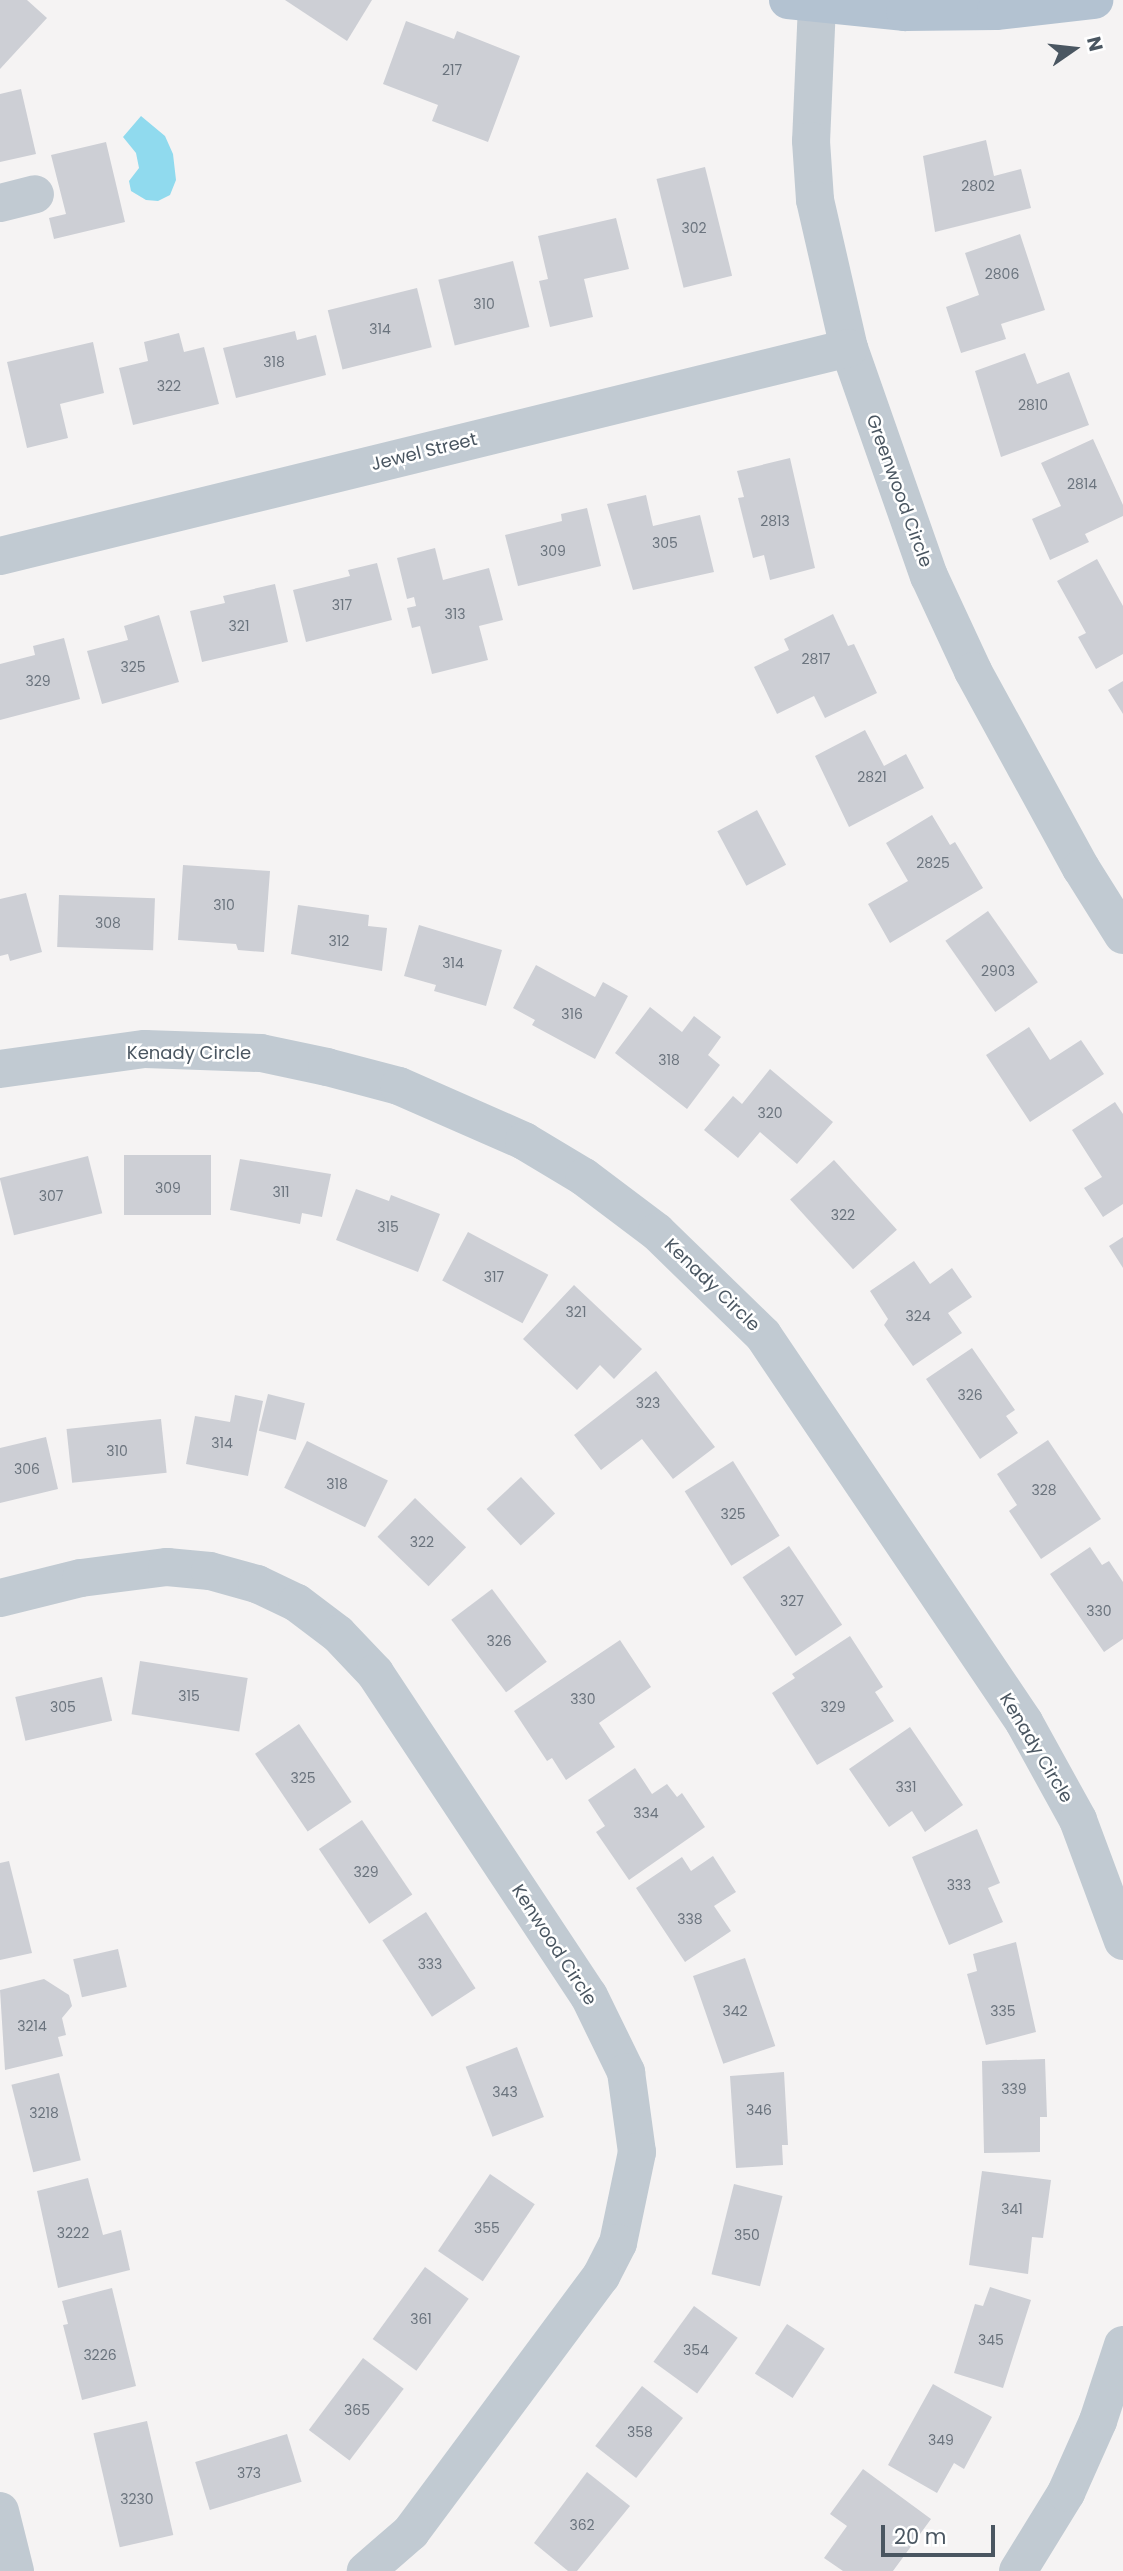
<!DOCTYPE html>
<html>
<head>
<meta charset="utf-8">
<style>
  body { margin:0 }
  #map { position:relative; width:1123px; height:2571px; overflow:hidden; background:#f5f3f3; font-family:Poppins,sans-serif }
  div>[style] { position:absolute }
  [style*='--x'] { left:calc(var(--x)*1px); top:calc(var(--y)*1px); width:calc(var(--w)*1px); rotate:calc(var(--a)*1deg) }
  .water>* { inset:0; background:#90daee }
  .building>* { inset:0; background:#cdcfd5; transform-origin:0 0 }
  .minor>* { height:38px; margin:-19px; padding:0 19px; transform-origin:19px; border-radius:19px; background:#c1cad2 }
  .major>* { height:38px; margin:-19px; padding:0 19px; transform-origin:19px; border-radius:19px; background:#b3c2d1 }
  span { translate:-50% -50%; white-space:nowrap; text-align:center; line-height:1.15; -webkit-text-stroke:5px #fff; paint-order:stroke }
  .number-label { font-size:14px; color:#6b747e }
  .number-label span { -webkit-text-stroke-width:0 }
  .street-label { font-size:18px; color:#4a5661 }
  .north { position:absolute; left:1039px; top:14px; width:70px; height:70px; -webkit-text-stroke:5px #fff; paint-order:stroke; rotate:76deg; font-size:19px; font-weight:700; line-height:28px; text-align:center; color:#4a5661 }
  .north::after { content:''; display:block; margin:auto; width:24px; height:32px; background:#4a5661; clip-path:polygon(50% 0,100% 100%,50% 72%,0 100%) }
  .scale { position:absolute; left:881px; top:2525px; width:114px; height:32px; box-sizing:border-box; border:4px solid #4a5661; border-top:0; padding-left:9px; font-size:21px; line-height:24px; white-space:nowrap; color:#4a5661; -webkit-text-stroke:5px #fff; paint-order:stroke }
</style>
</head>
<body>
<div id="map">
  <div class="water">
    <div style="clip-path:polygon(141px 116px,165px 136px,173px 154px,176px 180px,170px 195px,158px 201px,146px 200px,131px 191px,129px 181px,139px 168px,136px 153px,123px 137px)"></div>
  </div>
  <div class="building">
    <div style="clip-path:polygon(0 0,27px 0,47px 18px,0 69px)"></div>
    <div style="clip-path:polygon(285px 0,372px 0,347px 41px)"></div>
    <div style="clip-path:polygon(406px 21px,454px 39px,457px 31px,520px 56px,488px 142px,432px 121px,438px 105px,383px 84px)"></div>
    <div style="clip-path:polygon(21px 89px,36px 154px,0 162px,0 94px)"></div>
    <div style="clip-path:polygon(986px 140px,994px 176px,1021px 169px,1031px 208px,935px 232px,923px 156px)"></div>
    <div style="clip-path:polygon(106px 142px,125px 222px,54px 239px,49px 218px,66px 214px,51px 155px)"></div>
    <div style="left:705px;top:167px;width:112px;height:50px;rotate:76deg"></div>
    <div style="clip-path:polygon(616px 218px,629px 269px,584px 279px,593px 317px,550px 327px,539px 281px,548px 279px,538px 236px)"></div>
    <div style="clip-path:polygon(1020px 234px,1045px 310px,1001px 324px,1006px 339px,961px 353px,946px 307px,979px 295px,965px 253px)"></div>
    <div style="left:513px;top:261px;width:68px;height:77px;rotate:76deg"></div>
    <div style="left:417px;top:288px;width:61px;height:92px;rotate:76deg"></div>
    <div style="clip-path:polygon(295px 331px,297px 340px,316px 335px,326px 375px,236px 398px,223px 348px)"></div>
    <div style="clip-path:polygon(179px 333px,184px 352px,204px 347px,219px 404px,133px 425px,119px 368px,148px 361px,144px 342px)"></div>
    <div style="clip-path:polygon(93px 342px,104px 393px,60px 404px,68px 438px,27px 448px,7px 362px)"></div>
    <div style="clip-path:polygon(1025px 353px,1037px 384px,1069px 372px,1089px 425px,1001px 457px,975px 371px)"></div>
    <div style="clip-path:polygon(1093px 439px,1123px 505px,1123px 516px,1085px 534px,1089px 542px,1050px 560px,1032px 519px,1061px 506px,1041px 463px)"></div>
    <div style="clip-path:polygon(790px 458px,815px 568px,770px 580px,764px 555px,753px 558px,738px 498px,744px 497px,737px 471px)"></div>
    <div style="clip-path:polygon(646px 495px,653px 526px,700px 515px,714px 572px,633px 590px,607px 504px)"></div>
    <div style="clip-path:polygon(587px 508px,601px 566px,518px 586px,505px 535px,562px 521px,561px 514px)"></div>
    <div style="clip-path:polygon(435px 548px,443px 580px,489px 568px,503px 620px,479px 626px,488px 660px,432px 674px,420px 626px,412px 628px,407px 608px,416px 606px,414px 597px,407px 599px,397px 558px)"></div>
    <div style="clip-path:polygon(1097px 559px,1123px 606px,1123px 654px,1096px 669px,1078px 637px,1086px 633px,1057px 581px)"></div>
    <div style="clip-path:polygon(377px 563px,392px 620px,306px 642px,293px 590px,350px 576px,348px 570px)"></div>
    <div style="clip-path:polygon(275px 584px,288px 642px,202px 662px,190px 611px,225px 603px,223px 596px)"></div>
    <div style="clip-path:polygon(833px 614px,848px 646px,854px 644px,877px 693px,825px 718px,814px 696px,777px 714px,754px 667px,789px 650px,784px 639px)"></div>
    <div style="clip-path:polygon(159px 615px,179px 682px,102px 704px,87px 651px,128px 640px,124px 626px)"></div>
    <div style="clip-path:polygon(64px 638px,80px 699px,0 720px,0 664px,35px 655px,33px 646px)"></div>
    <div style="clip-path:polygon(1123px 681px,1123px 714px,1108px 690px)"></div>
    <div style="clip-path:polygon(865px 730px,884px 766px,906px 754px,924px 788px,849px 827px,815px 756px)"></div>
    <div style="left:757px;top:810px;width:62px;height:45px;rotate:62deg"></div>
    <div style="clip-path:polygon(932px 815px,950px 845px,955px 842px,983px 888px,890px 943px,868px 904px,908px 881px,886px 843px)"></div>
    <div style="clip-path:polygon(183px 865px,270px 871px,264px 952px,238px 950px,236px 944px,178px 940px)"></div>
    <div style="clip-path:polygon(26px 893px,42px 952px,10px 961px,8px 954px,0 956px,0 899px)"></div>
    <div style="left:59px;top:895px;width:96px;height:52px;rotate:2deg"></div>
    <div style="clip-path:polygon(298px 905px,369px 915px,368px 926px,387px 928px,382px 971px,291px 954px)"></div>
    <div style="left:988px;top:911px;width:87px;height:52px;rotate:55deg"></div>
    <div style="clip-path:polygon(419px 925px,502px 950px,486px 1006px,434px 991px,436px 985px,404px 976px)"></div>
    <div style="clip-path:polygon(536px 965px,595px 997px,603px 982px,628px 996px,595px 1059px,532px 1025px,535px 1020px,513px 1008px)"></div>
    <div style="clip-path:polygon(650px 1007px,682px 1032px,694px 1016px,721px 1037px,708px 1055px,720px 1065px,687px 1109px,615px 1053px)"></div>
    <div style="clip-path:polygon(1029px 1027px,1050px 1060px,1081px 1040px,1104px 1074px,1030px 1122px,986px 1055px)"></div>
    <div style="clip-path:polygon(770px 1069px,833px 1122px,797px 1164px,760px 1132px,738px 1158px,704px 1130px,733px 1096px,742px 1104px)"></div>
    <div style="clip-path:polygon(1115px 1102px,1123px 1114px,1123px 1204px,1103px 1217px,1084px 1188px,1102px 1177px,1072px 1130px)"></div>
    <div style="left:211px;top:1155px;width:60px;height:87px;rotate:90deg"></div>
    <div style="left:88px;top:1156px;width:59px;height:91px;rotate:76deg"></div>
    <div style="clip-path:polygon(240px 1159px,331px 1174px,322px 1217px,302px 1213px,300px 1224px,230px 1210px)"></div>
    <div style="left:834px;top:1160px;width:94px;height:59px;rotate:48deg"></div>
    <div style="clip-path:polygon(356px 1189px,389px 1201px,391px 1195px,440px 1214px,418px 1272px,336px 1240px)"></div>
    <div style="left:468px;top:1232px;width:91px;height:55px;rotate:28deg"></div>
    <div style="clip-path:polygon(1123px 1237px,1123px 1268px,1109px 1246px)"></div>
    <div style="clip-path:polygon(914px 1261px,930px 1284px,952px 1268px,972px 1297px,948px 1313px,962px 1333px,913px 1366px,884px 1325px,888px 1319px,870px 1291px)"></div>
    <div style="clip-path:polygon(574px 1285px,642px 1349px,614px 1379px,600px 1365px,577px 1390px,523px 1339px)"></div>
    <div style="clip-path:polygon(972px 1348px,1015px 1410px,1006px 1416px,1018px 1433px,980px 1459px,926px 1379px)"></div>
    <div style="clip-path:polygon(656px 1371px,715px 1447px,673px 1479px,642px 1439px,601px 1470px,574px 1435px)"></div>
    <div style="left:268px;top:1394px;width:38px;height:38px;rotate:14deg"></div>
    <div style="clip-path:polygon(235px 1395px,263px 1401px,248px 1476px,186px 1464px,195px 1416px,230px 1422px)"></div>
    <div style="left:161px;top:1419px;width:54px;height:95px;rotate:84deg"></div>
    <div style="clip-path:polygon(46px 1437px,58px 1489px,0 1503px,0 1448px)"></div>
    <div style="clip-path:polygon(1048px 1440px,1101px 1519px,1041px 1559px,1009px 1511px,1017px 1505px,997px 1474px)"></div>
    <div style="left:307px;top:1441px;width:90px;height:52px;rotate:26deg"></div>
    <div style="left:733px;top:1461px;width:88px;height:57px;rotate:58deg"></div>
    <div style="left:521px;top:1477px;width:50px;height:47px;rotate:47deg"></div>
    <div style="left:415px;top:1498px;width:71px;height:54px;rotate:44deg"></div>
    <div style="left:789px;top:1546px;width:95px;height:56px;rotate:56deg"></div>
    <div style="clip-path:polygon(1090px 1547px,1102px 1565px,1109px 1561px,1123px 1582px,1123px 1639px,1104px 1652px,1050px 1574px)"></div>
    <div style="left:492px;top:1589px;width:91px;height:51px;rotate:53deg"></div>
    <div style="clip-path:polygon(850px 1636px,883px 1687px,875px 1692px,894px 1721px,817px 1765px,772px 1693px,795px 1678px,792px 1674px)"></div>
    <div style="clip-path:polygon(620px 1640px,651px 1687px,599px 1723px,615px 1747px,566px 1780px,552px 1758px,547px 1761px,514px 1711px)"></div>
    <div style="left:140px;top:1661px;width:109px;height:54px;rotate:9deg"></div>
    <div style="left:102px;top:1677px;width:45px;height:89px;rotate:77deg"></div>
    <div style="left:299px;top:1724px;width:94px;height:53px;rotate:56deg"></div>
    <div style="clip-path:polygon(910px 1727px,963px 1805px,925px 1832px,912px 1811px,889px 1827px,849px 1769px)"></div>
    <div style="clip-path:polygon(635px 1768px,652px 1794px,667px 1784px,677px 1797px,682px 1793px,705px 1827px,629px 1880px,596px 1832px,605px 1826px,588px 1800px)"></div>
    <div style="left:362px;top:1820px;width:90px;height:52px;rotate:56deg"></div>
    <div style="clip-path:polygon(977px 1829px,1000px 1883px,988px 1888px,1003px 1922px,949px 1945px,912px 1857px)"></div>
    <div style="clip-path:polygon(713px 1856px,736px 1892px,714px 1906px,731px 1931px,685px 1962px,636px 1888px,682px 1857px,691px 1871px)"></div>
    <div style="clip-path:polygon(9px 1861px,32px 1953px,0 1960px,0 1863px)"></div>
    <div style="left:426px;top:1912px;width:91px;height:52px;rotate:57deg"></div>
    <div style="clip-path:polygon(1016px 1942px,1036px 2032px,986px 2045px,967px 1974px,977px 1971px,973px 1954px)"></div>
    <div style="left:118px;top:1949px;width:39px;height:46px;rotate:77deg"></div>
    <div style="left:745px;top:1958px;width:93px;height:55px;rotate:71deg"></div>
    <div style="clip-path:polygon(44px 1979px,69px 1995px,72px 2006px,62px 2018px,66px 2035px,58px 2037px,63px 2056px,5px 2070px,0 1990px)"></div>
    <div style="left:517px;top:2047px;width:75px;height:55px;rotate:69deg"></div>
    <div style="clip-path:polygon(1045px 2059px,1047px 2117px,1040px 2117px,1040px 2152px,984px 2153px,982px 2061px)"></div>
    <div style="clip-path:polygon(784px 2072px,788px 2145px,782px 2145px,783px 2165px,736px 2168px,730px 2076px)"></div>
    <div style="left:59px;top:2073px;width:90px;height:49px;rotate:76deg"></div>
    <div style="clip-path:polygon(982px 2171px,1051px 2180px,1043px 2238px,1032px 2237px,1028px 2274px,969px 2265px)"></div>
    <div style="left:490px;top:2174px;width:54px;height:93px;rotate:34deg"></div>
    <div style="clip-path:polygon(88px 2178px,103px 2235px,121px 2230px,130px 2270px,58px 2288px,37px 2191px)"></div>
    <div style="left:734px;top:2184px;width:50px;height:93px;rotate:14deg"></div>
    <div style="left:425px;top:2267px;width:54px;height:89px;rotate:36deg"></div>
    <div style="clip-path:polygon(990px 2287px,1031px 2300px,1003px 2388px,954px 2373px,975px 2304px,983px 2306px)"></div>
    <div style="clip-path:polygon(112px 2288px,136px 2386px,82px 2400px,63px 2325px,68px 2324px,62px 2301px)"></div>
    <div style="left:694px;top:2306px;width:54px;height:69px;rotate:36deg"></div>
    <div style="left:787px;top:2324px;width:45px;height:59px;rotate:33deg"></div>
    <div style="left:363px;top:2358px;width:51px;height:90px;rotate:37deg"></div>
    <div style="clip-path:polygon(933px 2384px,992px 2417px,964px 2469px,954px 2463px,937px 2493px,888px 2465px)"></div>
    <div style="left:642px;top:2386px;width:52px;height:76px;rotate:38deg"></div>
    <div style="left:147px;top:2421px;width:117px;height:55px;rotate:77deg"></div>
    <div style="left:287px;top:2434px;width:50px;height:96px;rotate:73deg"></div>
    <div style="clip-path:polygon(863px 2469px,931px 2519px,893px 2571px,843px 2571px,824px 2558px,847px 2526px,830px 2514px)"></div>
    <div style="clip-path:polygon(587px 2472px,630px 2506px,577px 2571px,568px 2571px,534px 2543px)"></div>
  </div>
  <div class="minor">
    <div style="--x:817;--y:5;--w:136;--a:92.5"></div>
    <div style="--x:811;--y:141;--w:59;--a:86.1"></div>
    <div style="--x:815;--y:200;--w:152;--a:77.1"></div>
    <div style="--x:849;--y:348;--w:242;--a:70.7"></div>
    <div style="--x:929;--y:576;--w:105;--a:65.1"></div>
    <div style="--x:973;--y:671;--w:225;--a:61.3"></div>
    <div style="--x:1081;--y:868;--w:79;--a:57.9"></div>
    <div style="--x:0;--y:203;--w:36;--a:-14"></div>
    <div style="--x:0;--y:556;--w:874;--a:-13.77"></div>
    <div style="--x:0;--y:1069;--w:146;--a:-7.9"></div>
    <div style="--x:145;--y:1049;--w:116;--a:2"></div>
    <div style="--x:261;--y:1053;--w:67;--a:12"></div>
    <div style="--x:327;--y:1067;--w:74;--a:14.8"></div>
    <div style="--x:399;--y:1086;--w:137;--a:23.7"></div>
    <div style="--x:524;--y:1141;--w:70;--a:31"></div>
    <div style="--x:584;--y:1177;--w:91;--a:37"></div>
    <div style="--x:657;--y:1232;--w:148;--a:44.2"></div>
    <div style="--x:763;--y:1335;--w:467;--a:56"></div>
    <div style="--x:1024;--y:1722;--w:112;--a:61.1"></div>
    <div style="--x:1078;--y:1820;--w:129;--a:69.6"></div>
    <div style="--x:0;--y:1598;--w:83;--a:-13.9"></div>
    <div style="--x:81;--y:1578;--w:87;--a:-7.3"></div>
    <div style="--x:167;--y:1567;--w:43;--a:5.3"></div>
    <div style="--x:210;--y:1571;--w:49;--a:15.5"></div>
    <div style="--x:257;--y:1584;--w:44;--a:25.4"></div>
    <div style="--x:297;--y:1603;--w:51;--a:37.1"></div>
    <div style="--x:338;--y:1634;--w:54;--a:46.5"></div>
    <div style="--x:375;--y:1673;--w:387;--a:56.5"></div>
    <div style="--x:589;--y:1996;--w:85;--a:64"></div>
    <div style="--x:626;--y:2072;--w:81;--a:82.2"></div>
    <div style="--x:637;--y:2152;--w:93;--a:101.8"></div>
    <div style="--x:618;--y:2243;--w:37;--a:117"></div>
    <div style="--x:601;--y:2276;--w:319;--a:126.6"></div>
    <div style="--x:411;--y:2532;--w:60;--a:139.1"></div>
    <div style="--x:0;--y:2511;--w:62;--a:76"></div>
    <div style="--x:1018;--y:2571;--w:92;--a:-58.4"></div>
    <div style="--x:1066;--y:2493;--w:79;--a:-66"></div>
    <div style="--x:1098;--y:2421;--w:80;--a:-71.8"></div>
  </div>
  <div class="major">
    <div style="--x:788;--y:0;--w:118;--a:5.9"></div>
    <div style="--x:905;--y:12;--w:91;--a:-0.6"></div>
    <div style="--x:996;--y:11;--w:99;--a:-6.4"></div>
  </div>
  <div class="number-label">
    <span style="left:452px;top:70px">217</span>
    <span style="left:978px;top:186px">2802</span>
    <span style="left:694px;top:228px">302</span>
    <span style="left:1002px;top:274px">2806</span>
    <span style="left:484px;top:304px">310</span>
    <span style="left:380px;top:329px">314</span>
    <span style="left:274px;top:362px">318</span>
    <span style="left:169px;top:386px">322</span>
    <span style="left:1033px;top:405px">2810</span>
    <span style="left:1082px;top:484px">2814</span>
    <span style="left:775px;top:521px">2813</span>
    <span style="left:665px;top:543px">305</span>
    <span style="left:553px;top:551px">309</span>
    <span style="left:342px;top:605px">317</span>
    <span style="left:455px;top:614px">313</span>
    <span style="left:239px;top:626px">321</span>
    <span style="left:816px;top:659px">2817</span>
    <span style="left:133px;top:667px">325</span>
    <span style="left:38px;top:681px">329</span>
    <span style="left:872px;top:777px">2821</span>
    <span style="left:933px;top:863px">2825</span>
    <span style="left:224px;top:905px">310</span>
    <span style="left:108px;top:923px">308</span>
    <span style="left:339px;top:941px">312</span>
    <span style="left:453px;top:963px">314</span>
    <span style="left:998px;top:971px">2903</span>
    <span style="left:572px;top:1014px">316</span>
    <span style="left:669px;top:1060px">318</span>
    <span style="left:770px;top:1113px">320</span>
    <span style="left:168px;top:1188px">309</span>
    <span style="left:281px;top:1192px">311</span>
    <span style="left:51px;top:1196px">307</span>
    <span style="left:843px;top:1215px">322</span>
    <span style="left:388px;top:1227px">315</span>
    <span style="left:494px;top:1277px">317</span>
    <span style="left:576px;top:1312px">321</span>
    <span style="left:918px;top:1316px">324</span>
    <span style="left:970px;top:1395px">326</span>
    <span style="left:648px;top:1403px">323</span>
    <span style="left:222px;top:1443px">314</span>
    <span style="left:117px;top:1451px">310</span>
    <span style="left:27px;top:1469px">306</span>
    <span style="left:337px;top:1484px">318</span>
    <span style="left:1044px;top:1490px">328</span>
    <span style="left:733px;top:1514px">325</span>
    <span style="left:422px;top:1542px">322</span>
    <span style="left:792px;top:1601px">327</span>
    <span style="left:1099px;top:1611px">330</span>
    <span style="left:499px;top:1641px">326</span>
    <span style="left:189px;top:1696px">315</span>
    <span style="left:583px;top:1699px">330</span>
    <span style="left:63px;top:1707px">305</span>
    <span style="left:833px;top:1707px">329</span>
    <span style="left:303px;top:1778px">325</span>
    <span style="left:906px;top:1787px">331</span>
    <span style="left:646px;top:1813px">334</span>
    <span style="left:366px;top:1872px">329</span>
    <span style="left:959px;top:1885px">333</span>
    <span style="left:690px;top:1919px">338</span>
    <span style="left:430px;top:1964px">333</span>
    <span style="left:735px;top:2011px">342</span>
    <span style="left:1003px;top:2011px">335</span>
    <span style="left:32px;top:2026px">3214</span>
    <span style="left:1014px;top:2089px">339</span>
    <span style="left:505px;top:2092px">343</span>
    <span style="left:759px;top:2110px">346</span>
    <span style="left:44px;top:2113px">3218</span>
    <span style="left:1012px;top:2209px">341</span>
    <span style="left:487px;top:2228px">355</span>
    <span style="left:73px;top:2233px">3222</span>
    <span style="left:747px;top:2235px">350</span>
    <span style="left:421px;top:2319px">361</span>
    <span style="left:991px;top:2340px">345</span>
    <span style="left:696px;top:2350px">354</span>
    <span style="left:100px;top:2355px">3226</span>
    <span style="left:357px;top:2410px">365</span>
    <span style="left:640px;top:2432px">358</span>
    <span style="left:941px;top:2440px">349</span>
    <span style="left:249px;top:2473px">373</span>
    <span style="left:137px;top:2499px">3230</span>
    <span style="left:582px;top:2525px">362</span>
  </div>
  <div class="street-label">
    <span style="left:424px;top:452px;rotate:-14deg">Jewel Street</span>
    <span style="left:899px;top:491px;rotate:70deg">Greenwood Circle</span>
    <span style="left:189px;top:1053px">Kenady Circle</span>
    <span style="left:712px;top:1285px;rotate:44deg">Kenady Circle</span>
    <span style="left:1036px;top:1748px;rotate:59deg">Kenady Circle</span>
    <span style="left:554px;top:1945px;rotate:57deg">Kenwood Circle</span>
  </div>
  <div class="north">N</div>
  <div class="scale">20 m</div>
</div>
</body>
</html>
